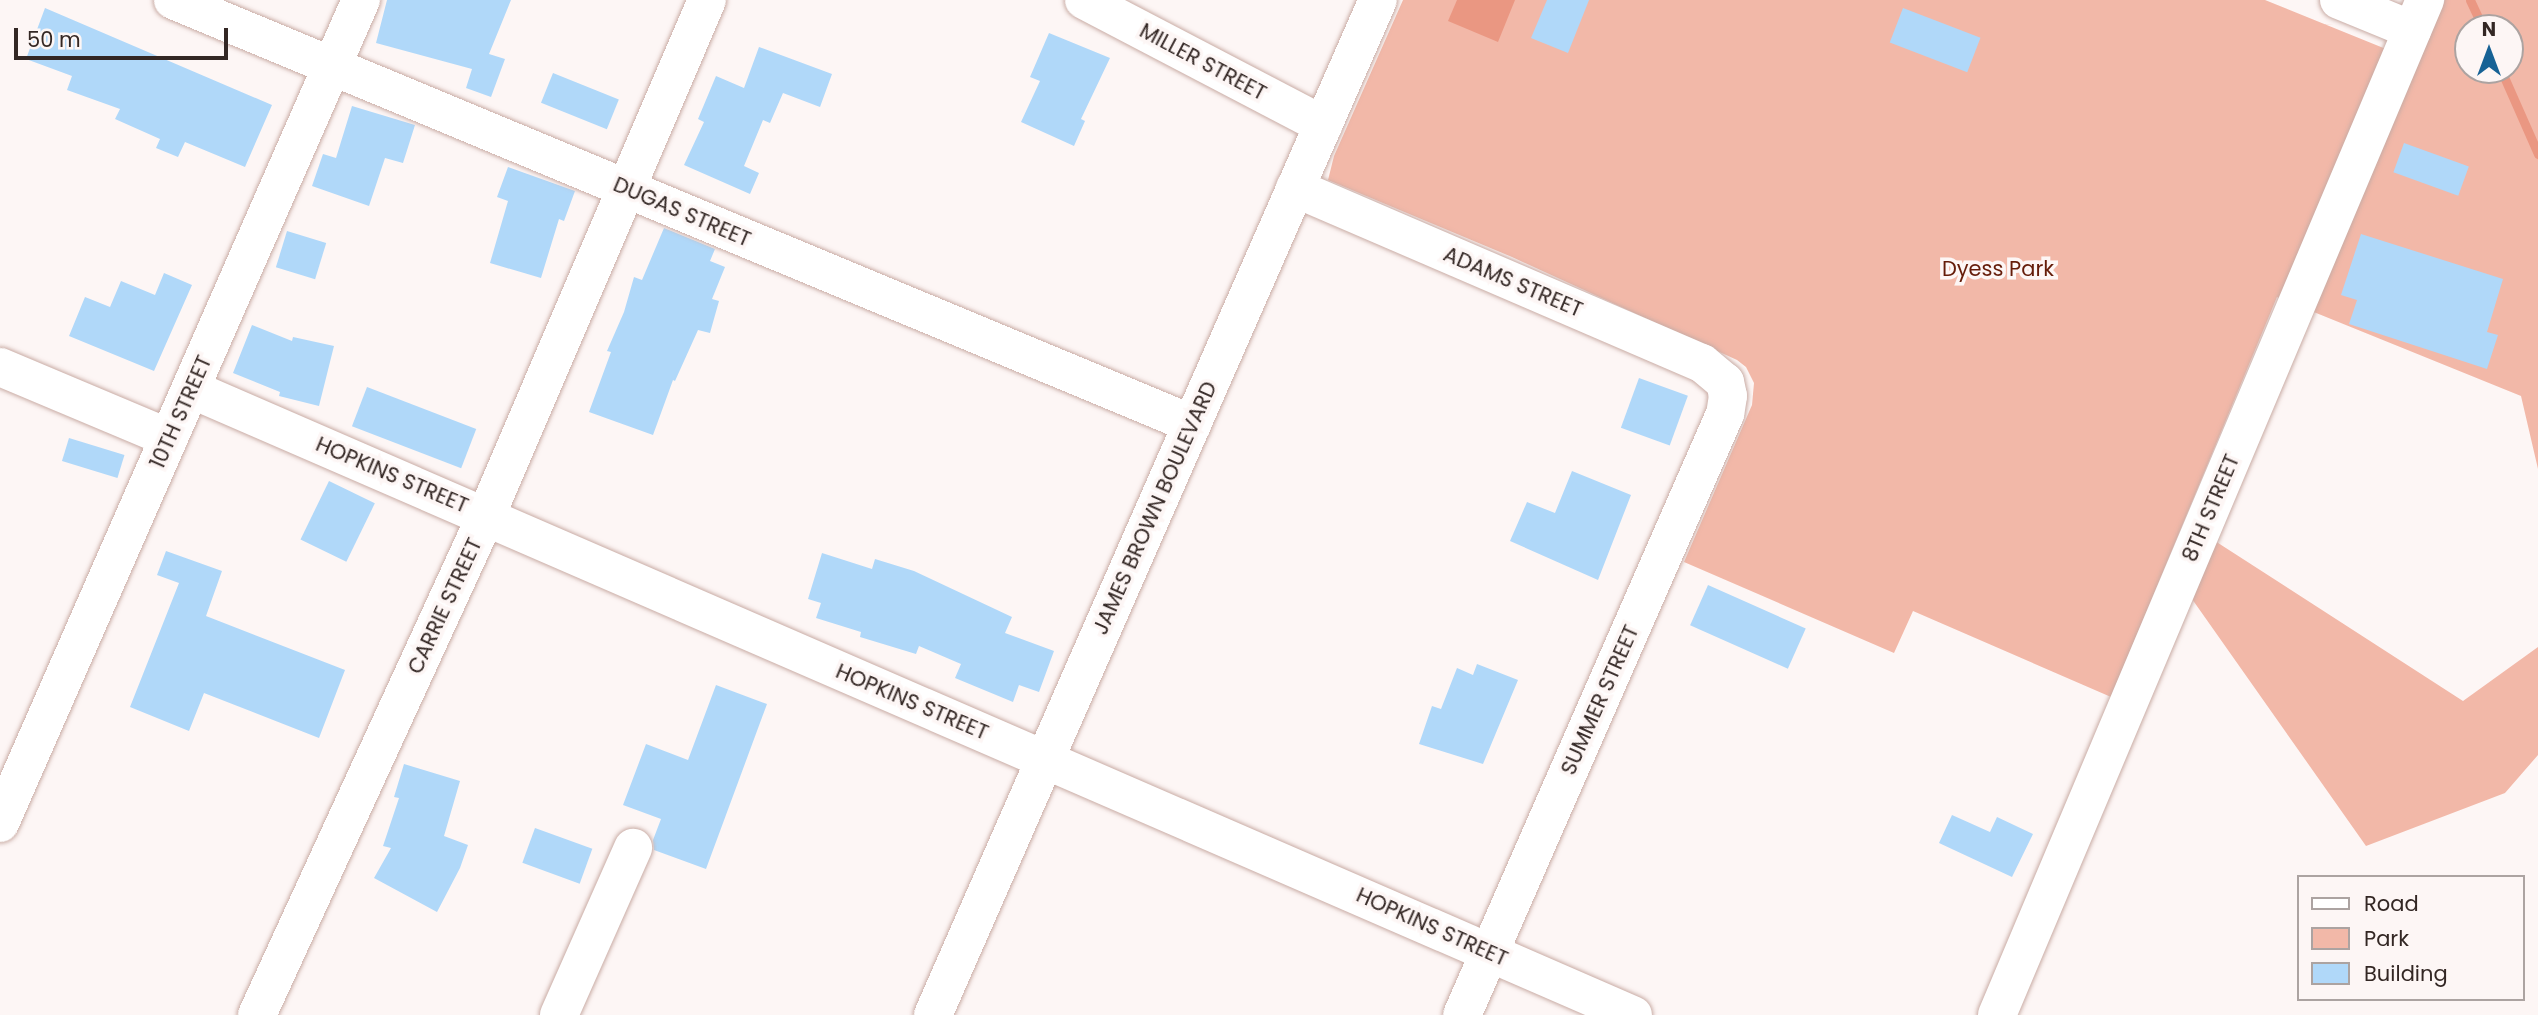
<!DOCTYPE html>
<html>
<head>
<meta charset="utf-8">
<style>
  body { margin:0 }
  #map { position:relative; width:2538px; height:1015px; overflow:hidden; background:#fdf6f5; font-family:Poppins,sans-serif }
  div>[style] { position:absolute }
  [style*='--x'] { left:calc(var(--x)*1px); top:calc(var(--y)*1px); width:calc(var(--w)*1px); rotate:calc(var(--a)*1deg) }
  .green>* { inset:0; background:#f2b8a8 }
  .water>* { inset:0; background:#ea9782 }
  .stream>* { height:9px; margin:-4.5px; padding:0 4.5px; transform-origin:4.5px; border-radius:4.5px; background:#ea9782 }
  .building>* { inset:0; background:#b0d8f9; transform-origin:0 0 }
  .roads { filter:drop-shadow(0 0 2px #c9aca5) drop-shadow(0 0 2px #c9aca5) }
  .minor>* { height:38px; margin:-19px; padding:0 19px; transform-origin:19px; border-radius:19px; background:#fff }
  span { translate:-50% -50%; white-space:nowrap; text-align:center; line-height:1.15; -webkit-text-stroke:7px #fdf6f5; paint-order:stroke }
  .street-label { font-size:21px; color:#332724 }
  .park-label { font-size:21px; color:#651c09 }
  .legend { position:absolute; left:2297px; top:875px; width:228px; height:126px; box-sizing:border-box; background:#fdf6f5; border:2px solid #aca3a1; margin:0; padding:9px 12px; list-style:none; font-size:21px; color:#332724 }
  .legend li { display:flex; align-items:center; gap:14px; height:35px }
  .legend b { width:35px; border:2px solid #aca3a1 }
  .north { position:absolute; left:2454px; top:14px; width:70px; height:70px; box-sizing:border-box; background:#fdf6f5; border:2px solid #aca3a1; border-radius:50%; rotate:0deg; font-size:19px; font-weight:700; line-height:28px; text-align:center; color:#332724 }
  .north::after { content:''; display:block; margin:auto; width:24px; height:32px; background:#176295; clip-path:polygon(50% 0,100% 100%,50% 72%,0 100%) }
  .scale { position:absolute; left:14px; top:28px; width:214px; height:32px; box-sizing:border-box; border:4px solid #332724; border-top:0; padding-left:9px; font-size:21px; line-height:24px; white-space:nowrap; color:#332724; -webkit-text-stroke:5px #fdf6f5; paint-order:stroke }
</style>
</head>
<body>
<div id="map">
  <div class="green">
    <div style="clip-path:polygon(evenodd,1403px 0,2265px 0,2418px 62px,2445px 0,2538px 0,2538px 469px,2521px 396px,2277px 297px,2111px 697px,1913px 611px,1894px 653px,1684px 562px,1752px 405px,1754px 383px,1746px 367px,1737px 360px,1512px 257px,1328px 180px,1334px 156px,1403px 0,2468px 28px,2510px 28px,2510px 70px,2468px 70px,2468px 28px)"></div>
    <div style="clip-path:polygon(2215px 541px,2463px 701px,2538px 647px,2538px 755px,2505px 793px,2366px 846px,2192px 599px)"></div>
  </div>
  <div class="water">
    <div style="clip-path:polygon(1457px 0,1515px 0,1498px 42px,1448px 21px)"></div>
  </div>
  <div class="stream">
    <div style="--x:2470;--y:0;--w:31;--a:65"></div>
    <div style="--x:2501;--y:70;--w:92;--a:66.2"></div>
  </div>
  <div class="building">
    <div style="clip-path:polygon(387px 0,511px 0,489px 54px,505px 59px,491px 97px,466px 88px,472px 69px,376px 43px)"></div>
    <div style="clip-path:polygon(1547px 0,1589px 0,1568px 53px,1531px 38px)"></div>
    <div style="clip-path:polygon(45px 8px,272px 105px,245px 167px,185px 142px,178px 157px,156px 148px,160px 139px,115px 119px,120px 109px,67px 90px,72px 76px,26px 59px)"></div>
    <div style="left:1903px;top:8px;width:83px;height:37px;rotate:21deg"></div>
    <div style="clip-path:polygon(1049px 33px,1110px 58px,1081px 119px,1085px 121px,1074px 146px,1021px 122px,1040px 81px,1030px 77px)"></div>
    <div style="clip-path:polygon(759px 47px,832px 74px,820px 107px,783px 93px,770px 123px,763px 120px,744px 166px,759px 173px,750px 194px,684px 165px,704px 122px,698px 119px,716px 76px,744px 88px)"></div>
    <div style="left:553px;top:73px;width:71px;height:32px;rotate:22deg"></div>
    <div style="clip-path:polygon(352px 106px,415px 125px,403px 163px,385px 158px,369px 206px,312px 186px,323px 154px,336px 158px)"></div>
    <div style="left:2404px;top:143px;width:69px;height:31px;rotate:20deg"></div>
    <div style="clip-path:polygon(508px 167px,575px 191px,564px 221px,559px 219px,541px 278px,490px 263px,508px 201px,497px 197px)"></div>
    <div style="clip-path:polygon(664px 228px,715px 249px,710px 261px,725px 267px,712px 299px,719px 301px,710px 333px,698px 330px,675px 381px,673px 380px,653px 435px,589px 412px,611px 352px,607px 351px,624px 312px,634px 277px,642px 280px)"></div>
    <div style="left:287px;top:231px;width:41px;height:38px;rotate:17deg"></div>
    <div style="clip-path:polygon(2361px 234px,2503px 279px,2487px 332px,2498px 335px,2487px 369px,2349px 324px,2357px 300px,2341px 295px)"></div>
    <div style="clip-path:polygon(164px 273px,192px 285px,154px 371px,69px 336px,85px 297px,110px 307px,121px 281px,155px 295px)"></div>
    <div style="clip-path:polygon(252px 325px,292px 341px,293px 337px,334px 346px,319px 406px,279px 396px,280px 392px,233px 373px)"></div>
    <div style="left:1639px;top:378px;width:52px;height:53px;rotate:20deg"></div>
    <div style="left:367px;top:387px;width:117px;height:42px;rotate:21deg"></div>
    <div style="left:69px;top:438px;width:58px;height:24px;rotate:17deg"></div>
    <div style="clip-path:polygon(1572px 471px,1631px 495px,1598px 580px,1510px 541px,1527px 502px,1555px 513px)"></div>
    <div style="left:329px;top:481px;width:51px;height:65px;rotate:26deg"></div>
    <div style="clip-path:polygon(166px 551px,222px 571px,206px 616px,345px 670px,319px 738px,204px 693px,189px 731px,130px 707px,179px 583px,157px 575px)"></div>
    <div style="clip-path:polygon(822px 553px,872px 569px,875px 559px,914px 571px,1012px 617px,1005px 633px,1054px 651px,1039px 692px,1019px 685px,1013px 702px,955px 678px,961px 664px,919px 646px,916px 654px,860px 637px,861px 632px,816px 618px,821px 603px,808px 599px)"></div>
    <div style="left:1708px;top:585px;width:107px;height:44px;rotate:24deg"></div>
    <div style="clip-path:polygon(1477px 664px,1518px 680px,1483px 764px,1419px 744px,1432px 706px,1441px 709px,1457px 668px,1473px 675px)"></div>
    <div style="clip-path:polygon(716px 685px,767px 704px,706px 869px,654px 850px,653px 840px,661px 819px,623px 805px,646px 744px,688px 760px)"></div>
    <div style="clip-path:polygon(404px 764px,460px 781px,444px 836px,468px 845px,460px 868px,437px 912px,374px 878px,391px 848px,383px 846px,399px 798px,394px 797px)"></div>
    <div style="clip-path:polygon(1952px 815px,1990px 832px,1997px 817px,2033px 834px,2012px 877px,1939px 843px)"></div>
    <div style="left:535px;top:828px;width:61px;height:37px;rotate:20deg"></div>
  </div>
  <div class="roads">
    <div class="minor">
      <div style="--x:173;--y:0;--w:1104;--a:22.59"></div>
      <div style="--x:1084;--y:0;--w:270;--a:27.6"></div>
      <div style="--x:2339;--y:0;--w:79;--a:22.3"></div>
      <div style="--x:1295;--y:188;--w:443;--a:23.3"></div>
      <div style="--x:1702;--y:363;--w:30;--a:40"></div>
      <div style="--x:1725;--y:382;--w:14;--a:78"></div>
      <div style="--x:1728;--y:396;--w:18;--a:99"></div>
      <div style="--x:1725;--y:414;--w:656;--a:113.63"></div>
      <div style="--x:0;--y:367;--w:183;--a:22.8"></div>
      <div style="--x:191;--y:389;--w:1572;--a:23.47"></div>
      <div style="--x:0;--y:823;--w:899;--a:-66.32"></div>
      <div style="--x:257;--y:1015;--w:549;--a:-65.35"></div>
      <div style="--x:486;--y:516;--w:561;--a:-66.81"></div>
      <div style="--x:559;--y:1015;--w:183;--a:-66.1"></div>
      <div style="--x:933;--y:1015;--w:1108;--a:-66.33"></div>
      <div style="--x:1997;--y:1015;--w:1102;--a:-67.14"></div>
    </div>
  </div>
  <div class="street-label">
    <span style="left:1203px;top:62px;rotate:28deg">MILLER STREET</span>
    <span style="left:682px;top:212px;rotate:23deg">DUGAS STREET</span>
    <span style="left:1513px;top:282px;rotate:23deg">ADAMS STREET</span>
    <span style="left:181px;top:412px;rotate:-66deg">10TH STREET</span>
    <span style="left:392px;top:475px;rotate:23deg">HOPKINS STREET</span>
    <span style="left:1155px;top:508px;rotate:-66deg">JAMES BROWN BOULEVARD</span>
    <span style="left:2211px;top:508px;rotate:-67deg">8TH STREET</span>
    <span style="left:445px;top:606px;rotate:-65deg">CARRIE STREET</span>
    <span style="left:1600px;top:700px;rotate:-66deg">SUMMER STREET</span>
    <span style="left:912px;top:702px;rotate:23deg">HOPKINS STREET</span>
    <span style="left:1432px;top:927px;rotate:24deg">HOPKINS STREET</span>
  </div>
  <div class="park-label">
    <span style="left:1998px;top:269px">Dyess Park</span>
  </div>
  <ul class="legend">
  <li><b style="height:9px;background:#fff"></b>Road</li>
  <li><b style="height:19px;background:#f2b8a8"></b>Park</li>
  <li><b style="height:19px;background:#b0d8f9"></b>Building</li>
  </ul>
  <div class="north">N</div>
  <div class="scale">50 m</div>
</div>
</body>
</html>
